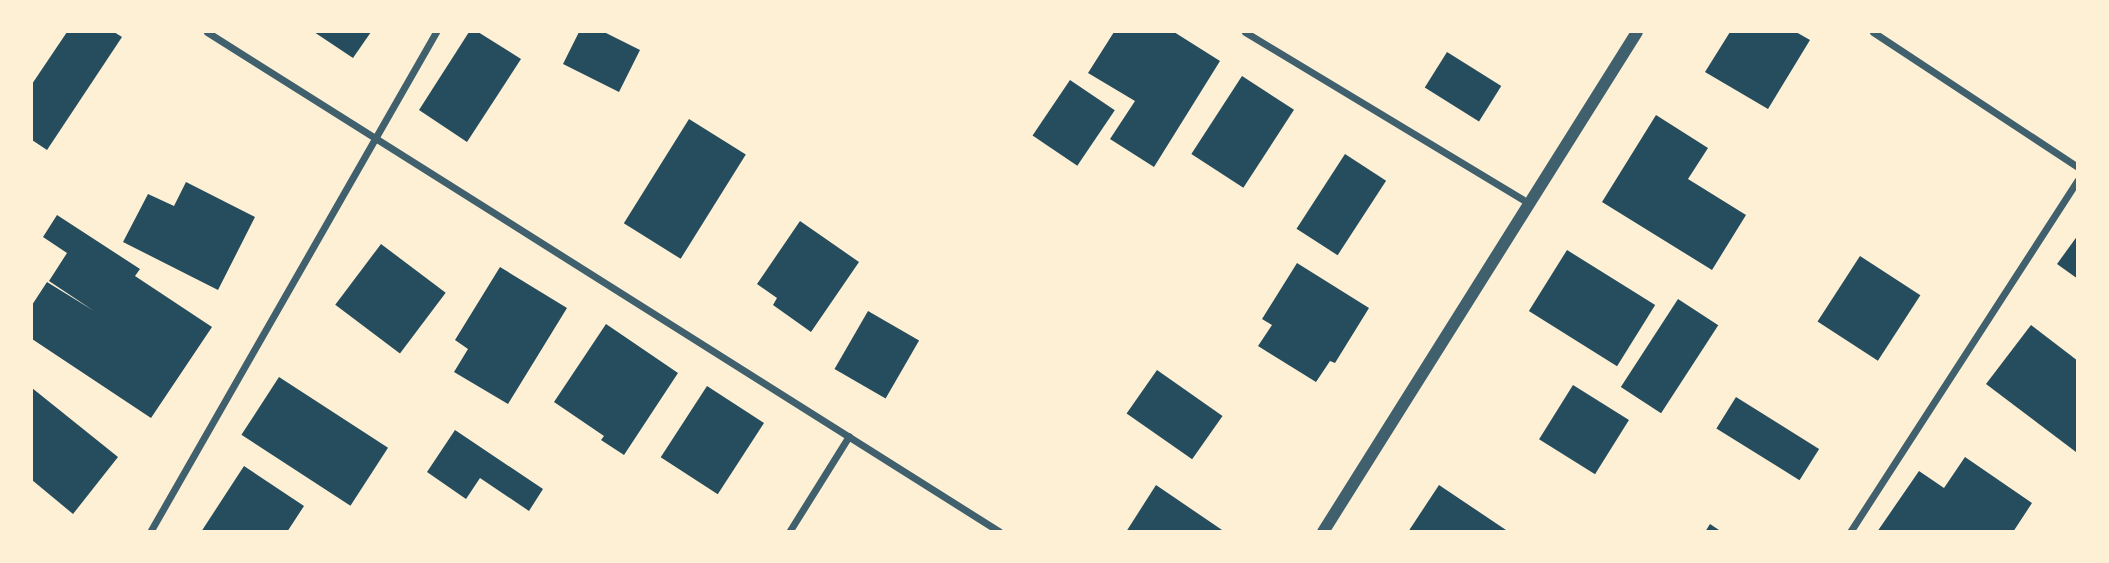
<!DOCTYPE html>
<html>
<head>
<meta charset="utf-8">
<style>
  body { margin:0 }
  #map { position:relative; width:2109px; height:563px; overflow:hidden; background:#fdf0d5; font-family:"Source Sans 3",sans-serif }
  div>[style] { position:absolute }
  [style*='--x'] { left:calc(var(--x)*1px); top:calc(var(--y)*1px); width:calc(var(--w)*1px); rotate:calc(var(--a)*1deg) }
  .building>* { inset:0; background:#264d5e; transform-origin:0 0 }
  .minor>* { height:7px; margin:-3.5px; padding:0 3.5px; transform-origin:3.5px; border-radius:3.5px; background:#3f606c }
  .tertiary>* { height:12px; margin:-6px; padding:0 6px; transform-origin:6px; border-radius:6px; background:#3f606c }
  span { translate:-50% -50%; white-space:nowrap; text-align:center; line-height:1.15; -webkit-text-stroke:6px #fdf0d5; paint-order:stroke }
  .frame { position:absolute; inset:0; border:33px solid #fdf0d5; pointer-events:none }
</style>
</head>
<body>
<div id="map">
  <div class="building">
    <div style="clip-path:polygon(67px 32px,114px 32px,122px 37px,47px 150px,32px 140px,32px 84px)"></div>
    <div style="clip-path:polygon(314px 32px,371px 32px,353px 58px)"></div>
    <div style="clip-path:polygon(469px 32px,478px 32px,521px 59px,467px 142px,419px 110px)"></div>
    <div style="clip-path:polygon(579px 32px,604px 32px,640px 50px,619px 92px,563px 64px)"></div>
    <div style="clip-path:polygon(1114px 32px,1174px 32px,1220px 61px,1154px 167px,1110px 139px,1135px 101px,1088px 73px)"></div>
    <div style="clip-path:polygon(1730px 32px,1796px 32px,1810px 40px,1768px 109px,1705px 72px)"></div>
    <div style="left:1447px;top:52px;width:64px;height:42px;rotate:32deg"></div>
    <div style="left:1242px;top:76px;width:62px;height:93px;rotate:33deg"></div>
    <div style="left:1070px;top:80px;width:54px;height:67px;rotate:34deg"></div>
    <div style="clip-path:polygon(1656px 115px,1708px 148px,1688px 179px,1746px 215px,1712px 270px,1602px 202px)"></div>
    <div style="left:689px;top:119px;width:67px;height:123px;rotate:32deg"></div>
    <div style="left:1345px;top:154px;width:49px;height:89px;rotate:33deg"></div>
    <div style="clip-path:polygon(186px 182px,255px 217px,218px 290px,123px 242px,148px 194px,174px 206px)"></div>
    <div style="clip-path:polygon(57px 215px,140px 269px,135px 276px,212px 327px,151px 418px,32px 339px,32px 305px,47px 282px,94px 311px,49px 281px,67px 253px,43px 237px)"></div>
    <div style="clip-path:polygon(800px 221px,859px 262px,811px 332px,773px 305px,777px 298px,757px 284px)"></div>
    <div style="clip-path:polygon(2078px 235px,2078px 279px,2057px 264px)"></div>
    <div style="left:381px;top:244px;width:81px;height:76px;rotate:37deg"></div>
    <div style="left:1567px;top:250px;width:104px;height:72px;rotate:32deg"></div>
    <div style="left:1860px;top:256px;width:72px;height:78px;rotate:33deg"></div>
    <div style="clip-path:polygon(1297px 263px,1369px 308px,1335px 363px,1330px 361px,1316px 382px,1258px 346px,1272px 325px,1262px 319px)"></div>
    <div style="clip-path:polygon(500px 267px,567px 308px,508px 404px,454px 372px,468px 349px,455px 340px)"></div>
    <div style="left:1678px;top:299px;width:48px;height:105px;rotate:33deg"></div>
    <div style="left:868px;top:311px;width:59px;height:67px;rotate:30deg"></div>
    <div style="clip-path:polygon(606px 324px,678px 373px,624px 455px,601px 440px,604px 436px,554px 402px)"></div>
    <div style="clip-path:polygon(2031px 325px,2078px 361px,2076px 452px,1986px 384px)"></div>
    <div style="left:1157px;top:370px;width:80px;height:53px;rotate:35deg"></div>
    <div style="left:279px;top:377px;width:130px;height:69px;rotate:33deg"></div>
    <div style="left:1573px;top:385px;width:66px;height:64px;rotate:32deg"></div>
    <div style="left:707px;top:386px;width:68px;height:85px;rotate:33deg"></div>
    <div style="clip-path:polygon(32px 388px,118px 457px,73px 514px,32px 480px)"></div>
    <div style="left:1736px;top:397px;width:98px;height:37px;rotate:32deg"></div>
    <div style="clip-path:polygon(455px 430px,543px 489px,529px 511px,480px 478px,466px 499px,427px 472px)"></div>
    <div style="clip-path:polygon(1965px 457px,2032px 503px,2013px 532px,1877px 532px,1919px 471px,1944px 488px)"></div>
    <div style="clip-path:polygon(244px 466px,304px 506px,287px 532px,201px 532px)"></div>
    <div style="clip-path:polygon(1156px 485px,1225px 532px,1126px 532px)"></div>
    <div style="clip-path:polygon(1439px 485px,1509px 532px,1408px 532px)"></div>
    <div style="clip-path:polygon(1710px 524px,1722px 532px,1705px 532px)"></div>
  </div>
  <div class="minor">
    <div style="--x:207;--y:32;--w:937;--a:32.23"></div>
    <div style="--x:1245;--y:32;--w:331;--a:31.1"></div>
    <div style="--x:1873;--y:32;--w:245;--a:33.4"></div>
    <div style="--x:150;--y:532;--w:576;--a:-60.23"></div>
    <div style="--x:789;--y:532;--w:113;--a:-58"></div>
    <div style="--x:1850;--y:532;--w:419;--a:-57.1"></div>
  </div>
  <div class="tertiary">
    <div style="--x:1323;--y:532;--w:590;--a:-57.87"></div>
  </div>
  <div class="frame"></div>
</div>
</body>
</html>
